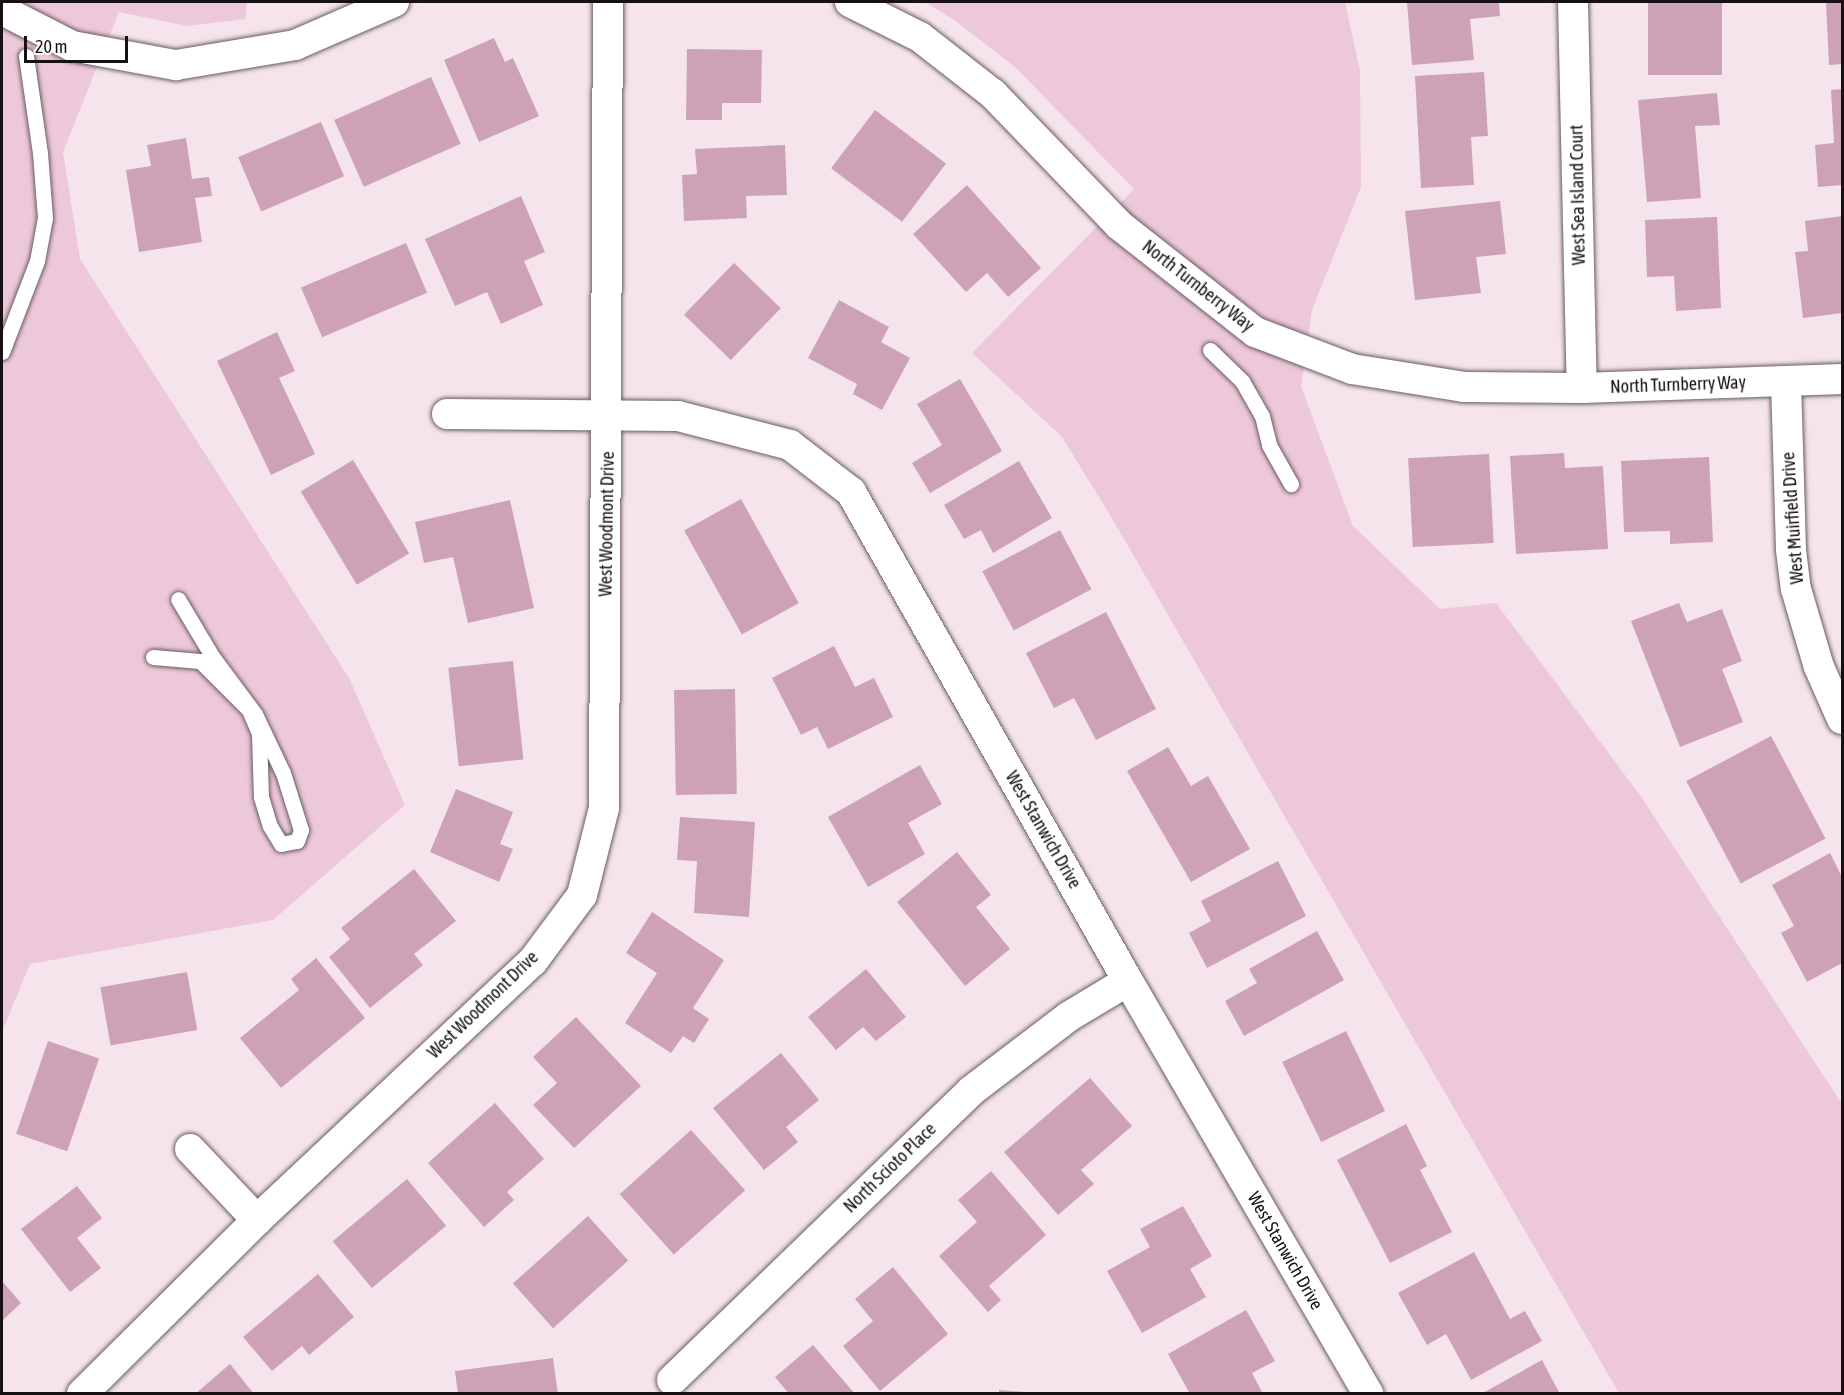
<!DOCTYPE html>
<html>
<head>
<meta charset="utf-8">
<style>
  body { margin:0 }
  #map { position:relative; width:1844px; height:1395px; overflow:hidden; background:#f6e4ed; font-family:"Asap Condensed",sans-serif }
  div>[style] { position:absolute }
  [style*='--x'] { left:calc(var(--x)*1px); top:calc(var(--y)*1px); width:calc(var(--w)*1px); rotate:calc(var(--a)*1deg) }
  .green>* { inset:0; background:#edc8da }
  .building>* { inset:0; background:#cda2b7; transform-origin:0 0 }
  .roads { filter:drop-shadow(0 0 2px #6a5c63) drop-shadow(0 0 2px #6a5c63) }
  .service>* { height:15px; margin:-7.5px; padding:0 7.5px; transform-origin:7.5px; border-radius:7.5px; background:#fff }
  .minor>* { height:30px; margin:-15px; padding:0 15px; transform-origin:15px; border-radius:15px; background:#fff }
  span { translate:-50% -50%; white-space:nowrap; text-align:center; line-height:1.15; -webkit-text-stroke:4.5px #fff; paint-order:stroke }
  .street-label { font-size:18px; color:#171114 }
  .frame { position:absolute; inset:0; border:3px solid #171114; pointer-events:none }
  .scale { position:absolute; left:24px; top:36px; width:104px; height:27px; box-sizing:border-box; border:3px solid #171114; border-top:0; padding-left:8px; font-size:18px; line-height:21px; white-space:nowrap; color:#171114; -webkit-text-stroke:4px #fff; paint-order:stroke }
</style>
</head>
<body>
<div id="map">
  <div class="green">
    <div style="clip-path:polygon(2px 2px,247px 2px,245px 19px,187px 26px,119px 12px,63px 152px,80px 259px,349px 678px,405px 805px,273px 920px,30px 964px,2px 1032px)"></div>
    <div style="clip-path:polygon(925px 2px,1345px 2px,1360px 71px,1361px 187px,1312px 310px,1301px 386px,1353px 526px,1440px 609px,1496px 603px,1640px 795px,1842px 1104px,1842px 1393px,1619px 1393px,1110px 515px,1062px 437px,972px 353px,1134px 189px,1015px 67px,954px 20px)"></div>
  </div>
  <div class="building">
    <div style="clip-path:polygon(1407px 2px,1499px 2px,1500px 16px,1470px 19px,1474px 60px,1412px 65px)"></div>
    <div style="left:1648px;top:2px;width:74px;height:73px"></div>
    <div style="clip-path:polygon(1826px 2px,1842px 2px,1842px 64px,1829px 65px)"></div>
    <div style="clip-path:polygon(494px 38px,505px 62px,513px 58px,539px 116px,479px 142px,444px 60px)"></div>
    <div style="clip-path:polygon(687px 49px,762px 50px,761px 103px,722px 103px,722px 120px,686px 120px)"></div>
    <div style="clip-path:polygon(1484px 72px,1488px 136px,1471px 137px,1474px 185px,1421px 188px,1415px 76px)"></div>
    <div style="left:431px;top:77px;width:73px;height:106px;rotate:66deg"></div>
    <div style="clip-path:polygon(1842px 89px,1842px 185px,1818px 187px,1815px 145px,1834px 143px,1831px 90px)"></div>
    <div style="clip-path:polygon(1717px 93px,1720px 125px,1695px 126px,1701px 198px,1647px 202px,1638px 100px)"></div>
    <div style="left:875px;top:110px;width:89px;height:73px;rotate:37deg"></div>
    <div style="left:321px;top:122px;width:59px;height:90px;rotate:67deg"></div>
    <div style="clip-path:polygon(186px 138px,192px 179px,209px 177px,212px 196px,195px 198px,202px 242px,139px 252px,126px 170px,151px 166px,147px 145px)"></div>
    <div style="clip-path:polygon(785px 145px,787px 195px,746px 196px,747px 218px,684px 221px,682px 175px,697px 174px,695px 149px)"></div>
    <div style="clip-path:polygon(967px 185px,1041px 268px,1008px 297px,987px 273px,966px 292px,913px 234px)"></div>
    <div style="clip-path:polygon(521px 196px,545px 252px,524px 261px,543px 305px,501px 324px,487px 292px,455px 306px,425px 239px)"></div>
    <div style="clip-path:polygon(1500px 201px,1506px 254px,1476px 257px,1481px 293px,1415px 300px,1405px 211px)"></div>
    <div style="clip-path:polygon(1842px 216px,1842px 313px,1803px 318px,1795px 252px,1808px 251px,1805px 221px)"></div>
    <div style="clip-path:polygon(1717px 217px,1721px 308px,1676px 311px,1674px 276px,1647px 277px,1645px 220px)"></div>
    <div style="left:406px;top:243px;width:54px;height:114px;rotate:67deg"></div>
    <div style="left:734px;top:263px;width:65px;height:72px;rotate:44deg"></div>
    <div style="clip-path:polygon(839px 300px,889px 327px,881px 342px,910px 358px,882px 410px,853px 394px,857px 384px,808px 358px)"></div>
    <div style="clip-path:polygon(277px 332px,295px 371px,279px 378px,315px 454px,271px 475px,217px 361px)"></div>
    <div style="clip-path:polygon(960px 379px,1002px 451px,930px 493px,912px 463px,942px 445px,917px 404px)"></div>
    <div style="clip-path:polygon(1564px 453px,1565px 468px,1603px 466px,1608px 549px,1516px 554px,1510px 456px)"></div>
    <div style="left:1489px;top:454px;width:89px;height:81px;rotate:87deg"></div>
    <div style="clip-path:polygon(1709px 457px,1713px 542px,1670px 544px,1670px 531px,1624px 532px,1621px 461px)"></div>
    <div style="left:353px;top:460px;width:109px;height:61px;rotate:59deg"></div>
    <div style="clip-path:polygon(1019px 461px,1052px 518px,993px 553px,981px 530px,964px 539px,944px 505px)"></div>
    <div style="left:741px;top:499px;width:119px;height:65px;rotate:61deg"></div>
    <div style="clip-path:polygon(510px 500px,534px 608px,468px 623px,453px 557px,424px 563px,415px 522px)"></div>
    <div style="left:1060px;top:530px;width:67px;height:88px;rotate:62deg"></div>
    <div style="clip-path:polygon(1679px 603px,1687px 622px,1722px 609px,1742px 661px,1722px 669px,1743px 722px,1680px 747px,1631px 621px)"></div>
    <div style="clip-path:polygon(1106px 612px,1156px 709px,1096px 740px,1074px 698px,1054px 708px,1026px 653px)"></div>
    <div style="clip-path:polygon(834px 646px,855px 687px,874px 678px,893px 717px,828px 749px,817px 727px,801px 735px,772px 678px)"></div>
    <div style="left:513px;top:661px;width:99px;height:65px;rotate:84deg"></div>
    <div style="left:735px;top:689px;width:105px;height:61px;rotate:89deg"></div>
    <div style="left:1771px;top:736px;width:116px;height:96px;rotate:62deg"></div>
    <div style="clip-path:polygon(1168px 747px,1191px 786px,1208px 776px,1250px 849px,1191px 882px,1127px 771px)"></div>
    <div style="clip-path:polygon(920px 765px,942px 804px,908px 823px,925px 854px,868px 887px,828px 817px)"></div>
    <div style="clip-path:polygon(456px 789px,513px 812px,500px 844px,513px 849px,499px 882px,430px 852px)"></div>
    <div style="clip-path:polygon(680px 817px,755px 822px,749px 917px,694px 913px,697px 861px,677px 860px)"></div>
    <div style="clip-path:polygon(957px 852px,991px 895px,976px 907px,1010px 949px,965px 986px,897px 902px)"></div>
    <div style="clip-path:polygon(1830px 853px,1842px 877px,1842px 963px,1807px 982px,1781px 933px,1794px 926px,1772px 885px)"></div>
    <div style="clip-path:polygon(1278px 861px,1306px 916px,1207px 968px,1189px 933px,1211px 921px,1201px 901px)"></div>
    <div style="clip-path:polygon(414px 869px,456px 921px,414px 954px,423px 965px,370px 1008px,329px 957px,350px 939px,341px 928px)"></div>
    <div style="clip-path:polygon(652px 912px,724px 960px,693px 1008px,709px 1019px,694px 1043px,683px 1036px,671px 1053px,625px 1023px,657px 973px,626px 953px)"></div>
    <div style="clip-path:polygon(1317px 931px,1344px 980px,1244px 1036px,1225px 1001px,1257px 983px,1249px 969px)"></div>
    <div style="clip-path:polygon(316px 958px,365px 1018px,281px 1088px,240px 1038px,299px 990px,291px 979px)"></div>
    <div style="clip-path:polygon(866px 969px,906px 1017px,876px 1041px,863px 1027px,836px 1050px,808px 1017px)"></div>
    <div style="left:187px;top:972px;width:59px;height:88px;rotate:80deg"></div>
    <div style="clip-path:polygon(576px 1017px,641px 1086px,574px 1148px,533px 1105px,557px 1083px,533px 1057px)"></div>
    <div style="left:1346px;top:1031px;width:89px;height:71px;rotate:64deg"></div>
    <div style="left:48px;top:1041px;width:54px;height:98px;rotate:19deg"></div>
    <div style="clip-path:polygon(781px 1053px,819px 1100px,786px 1127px,798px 1142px,764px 1170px,713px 1108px)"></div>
    <div style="clip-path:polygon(1090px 1078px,1132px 1126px,1081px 1170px,1094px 1184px,1058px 1215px,1004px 1152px)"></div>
    <div style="clip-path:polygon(495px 1103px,544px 1159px,507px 1192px,514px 1200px,484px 1227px,428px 1163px)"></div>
    <div style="clip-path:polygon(1406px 1124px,1427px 1166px,1420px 1170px,1452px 1232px,1390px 1263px,1337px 1160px)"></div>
    <div style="left:691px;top:1130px;width:81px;height:96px;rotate:48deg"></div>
    <div style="clip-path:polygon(991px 1171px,1046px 1235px,989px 1286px,1001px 1300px,988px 1312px,939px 1256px,977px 1222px,958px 1200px)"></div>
    <div style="left:407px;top:1179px;width:61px;height:97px;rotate:50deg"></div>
    <div style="clip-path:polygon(77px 1186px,102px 1218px,77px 1238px,101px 1268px,70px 1292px,21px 1229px)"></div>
    <div style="clip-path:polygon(1183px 1206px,1212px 1256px,1190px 1269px,1206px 1297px,1142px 1333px,1107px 1271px,1150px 1247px,1140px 1229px)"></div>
    <div style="left:588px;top:1216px;width:60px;height:101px;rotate:48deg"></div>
    <div style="clip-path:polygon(1474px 1252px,1510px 1319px,1525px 1311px,1542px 1341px,1471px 1380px,1446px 1334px,1427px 1345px,1398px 1293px)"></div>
    <div style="clip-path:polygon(893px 1267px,948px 1334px,880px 1391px,843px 1346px,873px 1321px,855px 1299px)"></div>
    <div style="clip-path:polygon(318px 1274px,354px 1317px,309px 1355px,302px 1346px,272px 1371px,243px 1337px)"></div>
    <div style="clip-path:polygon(2px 1281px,21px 1303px,2px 1321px)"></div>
    <div style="clip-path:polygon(1246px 1310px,1275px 1361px,1252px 1373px,1263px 1394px,1190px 1394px,1168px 1354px)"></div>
    <div style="clip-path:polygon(813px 1345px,855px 1394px,789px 1394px,775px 1377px)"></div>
    <div style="clip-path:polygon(553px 1358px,558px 1394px,458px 1394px,455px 1371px)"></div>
    <div style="clip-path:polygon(1542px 1360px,1560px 1394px,1481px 1394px)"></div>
    <div style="clip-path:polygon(230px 1364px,254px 1394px,195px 1394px)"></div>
    <div style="clip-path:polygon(999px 1390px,1025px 1392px,1025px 1394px,999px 1394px)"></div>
  </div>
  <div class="roads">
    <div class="service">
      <div style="--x:1210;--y:350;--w:45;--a:44.1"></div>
      <div style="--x:1242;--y:381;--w:40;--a:60.3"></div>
      <div style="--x:1262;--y:416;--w:30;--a:76"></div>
      <div style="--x:1269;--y:445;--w:45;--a:60.6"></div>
      <div style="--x:2;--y:352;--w:97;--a:-69"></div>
      <div style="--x:37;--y:261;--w:44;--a:-79.5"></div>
      <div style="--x:45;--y:218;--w:65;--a:-94.4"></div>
      <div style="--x:40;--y:153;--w:98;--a:-98.2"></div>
      <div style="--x:153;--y:657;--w:47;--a:4.9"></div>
      <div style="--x:200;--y:661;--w:69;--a:45"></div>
      <div style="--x:249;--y:710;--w:26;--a:67"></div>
      <div style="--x:259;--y:734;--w:63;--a:88.2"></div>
      <div style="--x:261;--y:797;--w:30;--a:73"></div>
      <div style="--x:270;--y:826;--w:21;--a:59"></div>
      <div style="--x:281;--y:844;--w:16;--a:-11"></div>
      <div style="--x:297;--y:841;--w:12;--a:-70"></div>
      <div style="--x:301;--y:830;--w:60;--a:-107.5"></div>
      <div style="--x:283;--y:773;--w:65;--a:-115.4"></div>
      <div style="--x:255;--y:714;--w:72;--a:-126.6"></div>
      <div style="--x:212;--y:656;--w:66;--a:-120.8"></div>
    </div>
    <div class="minor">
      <div style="--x:850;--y:2;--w:78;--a:26.6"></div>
      <div style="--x:920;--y:37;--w:93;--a:38"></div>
      <div style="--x:993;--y:94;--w:182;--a:46.1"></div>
      <div style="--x:1119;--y:225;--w:173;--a:38.2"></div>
      <div style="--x:1255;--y:332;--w:104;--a:20.9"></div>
      <div style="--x:1352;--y:369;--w:113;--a:9.1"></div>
      <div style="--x:1464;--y:387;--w:118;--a:0.5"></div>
      <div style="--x:1582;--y:388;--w:260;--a:-2"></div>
      <div style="--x:1573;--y:2;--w:386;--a:88.7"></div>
      <div style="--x:2;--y:10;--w:79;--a:27.2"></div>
      <div style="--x:72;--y:46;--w:106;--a:10.4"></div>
      <div style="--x:176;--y:65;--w:121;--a:-9.5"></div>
      <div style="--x:295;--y:45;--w:108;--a:-23.5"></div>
      <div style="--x:1786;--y:381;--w:169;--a:88.3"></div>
      <div style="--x:1791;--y:550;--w:39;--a:83"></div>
      <div style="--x:1796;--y:589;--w:81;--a:73.6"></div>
      <div style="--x:1819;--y:667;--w:57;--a:66.1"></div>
      <div style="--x:447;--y:414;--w:231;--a:0.5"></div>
      <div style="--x:678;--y:416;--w:116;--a:14.5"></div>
      <div style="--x:790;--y:445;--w:77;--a:37.6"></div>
      <div style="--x:851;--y:492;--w:562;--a:60.47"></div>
      <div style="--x:1128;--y:981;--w:478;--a:59.8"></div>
      <div style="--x:190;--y:1149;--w:98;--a:46.7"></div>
      <div style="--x:672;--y:1380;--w:416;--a:-44"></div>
      <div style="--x:971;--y:1091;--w:122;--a:-37.3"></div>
      <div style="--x:1068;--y:1017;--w:70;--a:-31"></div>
      <div style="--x:82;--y:1394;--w:247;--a:-44.8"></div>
      <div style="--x:257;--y:1220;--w:378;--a:-43.2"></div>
      <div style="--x:533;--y:961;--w:82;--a:-53.4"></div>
      <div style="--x:582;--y:895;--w:90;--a:-75.8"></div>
      <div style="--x:604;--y:808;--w:806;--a:-89.72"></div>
    </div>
  </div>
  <div class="street-label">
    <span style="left:1578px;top:195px;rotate:-91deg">West Sea Island Court</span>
    <span style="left:1198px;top:286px;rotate:38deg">North Turnberry Way</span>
    <span style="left:1678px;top:385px;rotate:-2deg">North Turnberry Way</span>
    <span style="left:1793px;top:518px;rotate:-94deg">West Muirfield Drive</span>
    <span style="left:607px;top:524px;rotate:-89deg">West Woodmont Drive</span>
    <span style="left:1043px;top:830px;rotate:60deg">West Stanwich Drive</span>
    <span style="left:483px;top:1005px;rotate:-44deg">West Woodmont Drive</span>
    <span style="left:890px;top:1168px;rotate:-44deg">North Scioto Place</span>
    <span style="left:1285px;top:1251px;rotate:60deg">West Stanwich Drive</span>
  </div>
  <div class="frame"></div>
  <div class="scale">20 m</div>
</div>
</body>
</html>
